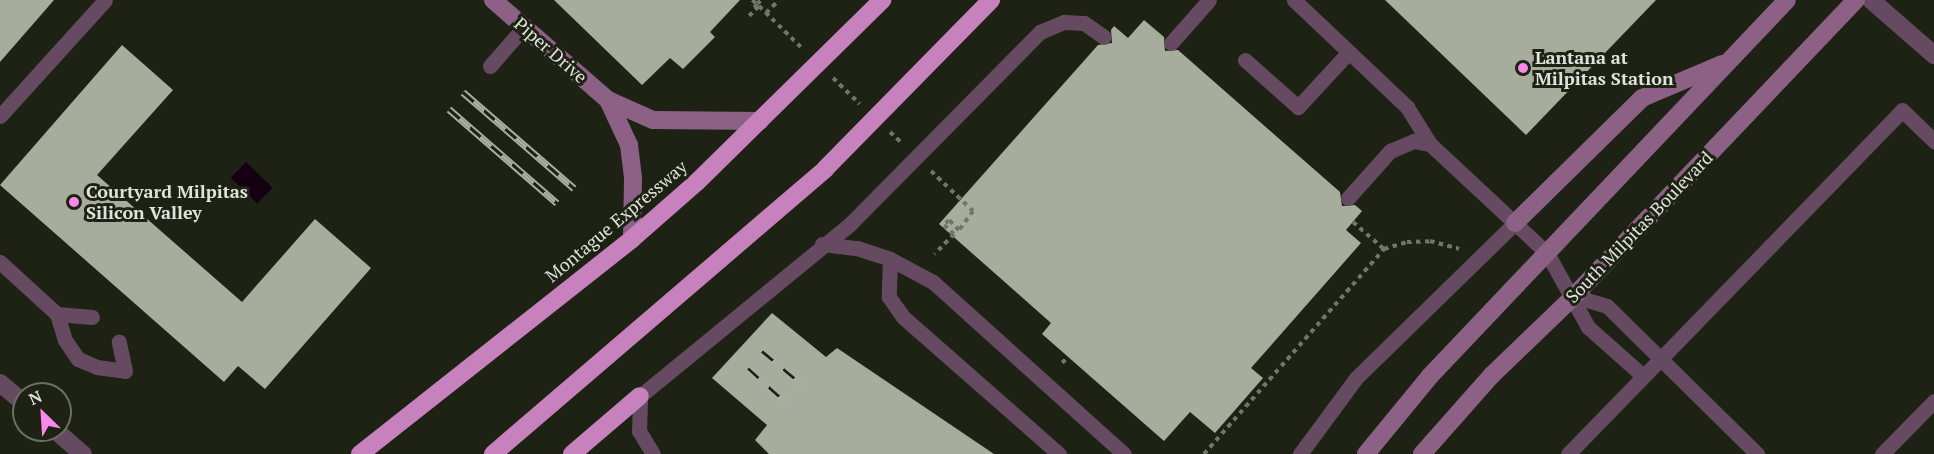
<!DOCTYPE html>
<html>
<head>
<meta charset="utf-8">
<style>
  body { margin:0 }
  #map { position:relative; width:1934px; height:454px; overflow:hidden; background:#1d2215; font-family:"PT Serif",serif }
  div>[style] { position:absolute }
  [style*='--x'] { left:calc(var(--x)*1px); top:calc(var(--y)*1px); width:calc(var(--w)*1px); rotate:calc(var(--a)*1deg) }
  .water>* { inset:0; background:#150013; transform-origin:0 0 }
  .building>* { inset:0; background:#a7ad9d }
  .path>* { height:4px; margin-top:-2px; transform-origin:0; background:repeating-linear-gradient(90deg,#71756a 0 4.5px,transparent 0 9px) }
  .lane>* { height:15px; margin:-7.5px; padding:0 7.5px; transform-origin:7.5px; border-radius:7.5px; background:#664a61 }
  .street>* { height:18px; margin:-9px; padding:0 9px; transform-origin:9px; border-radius:9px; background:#664a61 }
  .secondary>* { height:18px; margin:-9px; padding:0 9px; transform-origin:9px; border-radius:9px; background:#8d6086 }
  .highway>* { height:18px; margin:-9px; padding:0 9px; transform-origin:9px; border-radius:9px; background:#c782bd }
  .rail>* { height:7px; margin-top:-3.5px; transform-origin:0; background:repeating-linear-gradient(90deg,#1d2215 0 14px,#a9ada4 0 28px); box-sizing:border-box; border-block:2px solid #a9ada4 }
  .dots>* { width:16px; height:16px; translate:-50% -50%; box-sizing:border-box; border:3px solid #1d2215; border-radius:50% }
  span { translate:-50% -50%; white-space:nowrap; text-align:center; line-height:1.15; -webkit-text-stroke:6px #1d2215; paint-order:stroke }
  .street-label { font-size:18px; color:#e0e3db }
  .poi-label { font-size:18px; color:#e0e3db; font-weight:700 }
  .left { translate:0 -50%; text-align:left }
  .north { position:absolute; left:12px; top:382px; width:60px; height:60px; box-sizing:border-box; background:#1d2215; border:2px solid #6b6f64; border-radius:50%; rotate:335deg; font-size:16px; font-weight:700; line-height:24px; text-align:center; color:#e0e3db }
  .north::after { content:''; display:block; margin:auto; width:21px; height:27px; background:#f988e9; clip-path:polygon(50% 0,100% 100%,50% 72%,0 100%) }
</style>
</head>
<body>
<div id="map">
  <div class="water">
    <div style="left:246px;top:162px;width:37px;height:22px;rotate:44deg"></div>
  </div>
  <div class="building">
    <div style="clip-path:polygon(0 0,54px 0,0 62px)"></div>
    <div style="clip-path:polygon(554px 0,740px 0,710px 32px,715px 37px,683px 69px,670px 58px,642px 85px)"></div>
    <div style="clip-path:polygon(1385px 0,1656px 0,1526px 135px)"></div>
    <div style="clip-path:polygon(1144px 20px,1164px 37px,1165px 51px,1178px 50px,1340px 192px,1342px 206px,1355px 205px,1362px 211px,1346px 230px,1361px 243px,1251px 368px,1263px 378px,1215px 433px,1190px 412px,1164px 441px,1042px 334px,1051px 323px,939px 224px,1098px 45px,1112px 43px,1111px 30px,1114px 26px,1128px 38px)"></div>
    <div style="clip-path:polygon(122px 45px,173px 90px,97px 175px,242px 302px,315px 219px,371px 268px,265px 389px,238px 366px,224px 382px,0 185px)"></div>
    <div style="clip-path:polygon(772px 313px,826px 357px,837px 348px,994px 454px,769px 454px,755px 440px,767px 425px,712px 378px)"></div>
  </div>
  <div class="path">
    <div style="--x:752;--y:0;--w:6;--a:39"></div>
    <div style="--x:757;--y:4;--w:5;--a:127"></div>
    <div style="--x:757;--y:4;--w:6;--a:-45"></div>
    <div style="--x:766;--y:13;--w:18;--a:-45"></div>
    <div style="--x:749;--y:16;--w:14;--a:-45"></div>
    <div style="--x:759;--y:6;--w:63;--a:44.4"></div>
    <div style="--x:833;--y:78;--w:37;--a:44"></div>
    <div style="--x:890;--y:132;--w:16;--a:43"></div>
    <div style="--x:931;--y:171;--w:58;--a:43.6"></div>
    <div style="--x:973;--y:211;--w:24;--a:126"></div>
    <div style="--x:959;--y:230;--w:14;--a:-135"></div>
    <div style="--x:949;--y:220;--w:7;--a:135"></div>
    <div style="--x:944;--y:225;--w:13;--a:42"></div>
    <div style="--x:954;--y:234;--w:28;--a:134"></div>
    <div style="--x:1353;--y:222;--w:41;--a:41.1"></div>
    <div style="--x:1062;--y:363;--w:8;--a:-45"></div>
    <div style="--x:1204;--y:454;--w:273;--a:-48.7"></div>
    <div style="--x:1384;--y:249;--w:24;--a:-17"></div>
    <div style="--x:1407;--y:242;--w:23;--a:-2"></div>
    <div style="--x:1430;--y:241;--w:30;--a:15"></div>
  </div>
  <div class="lane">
    <div style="--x:1294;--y:0;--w:156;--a:43.4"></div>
    <div style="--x:1407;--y:107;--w:44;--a:58.1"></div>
    <div style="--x:1171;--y:43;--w:57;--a:-48.5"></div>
    <div style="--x:1245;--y:60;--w:71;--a:41.6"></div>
    <div style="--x:1298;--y:107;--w:75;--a:-47.2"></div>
    <div style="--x:490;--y:66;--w:52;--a:-48.9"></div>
    <div style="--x:0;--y:116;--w:156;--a:-47.8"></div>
    <div style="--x:1348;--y:198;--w:63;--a:-48.2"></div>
    <div style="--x:1390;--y:151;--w:26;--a:-23"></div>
    <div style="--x:1414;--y:141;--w:16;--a:11"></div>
    <div style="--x:1430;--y:144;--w:160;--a:43"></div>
    <div style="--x:1547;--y:253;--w:85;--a:61"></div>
    <div style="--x:1588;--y:327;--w:72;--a:41.6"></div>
    <div style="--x:822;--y:244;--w:35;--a:7"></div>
    <div style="--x:857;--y:248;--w:35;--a:18"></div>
    <div style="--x:890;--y:259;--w:49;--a:28.1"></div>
    <div style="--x:933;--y:282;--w:257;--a:42"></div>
    <div style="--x:890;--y:259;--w:38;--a:92"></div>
    <div style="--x:889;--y:297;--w:24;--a:55"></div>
    <div style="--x:903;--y:317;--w:208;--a:41.3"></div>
    <div style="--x:0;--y:262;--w:77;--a:42.4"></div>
    <div style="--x:57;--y:314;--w:27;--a:73"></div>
    <div style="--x:65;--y:340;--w:23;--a:56"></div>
    <div style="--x:78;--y:359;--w:21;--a:23"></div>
    <div style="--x:97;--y:367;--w:28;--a:8"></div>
    <div style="--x:125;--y:371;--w:30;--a:-102"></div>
    <div style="--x:1574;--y:296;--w:34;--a:17"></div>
    <div style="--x:1607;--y:306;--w:211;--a:44.6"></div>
    <div style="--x:57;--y:314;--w:35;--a:5"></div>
    <div style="--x:653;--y:454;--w:27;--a:-121"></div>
    <div style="--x:639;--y:431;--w:35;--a:-88"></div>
    <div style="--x:640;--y:396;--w:273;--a:-39.3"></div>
    <div style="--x:851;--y:223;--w:269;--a:-45.3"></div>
    <div style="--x:1040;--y:32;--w:26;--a:-23"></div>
    <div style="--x:1064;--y:22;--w:20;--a:3"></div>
    <div style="--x:1084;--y:23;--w:24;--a:35"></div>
    <div style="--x:1300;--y:454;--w:94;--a:-53.6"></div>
    <div style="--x:1356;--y:378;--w:222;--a:-44.3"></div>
    <div style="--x:1568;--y:454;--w:479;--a:-45.8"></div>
    <div style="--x:1902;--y:110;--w:45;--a:44.1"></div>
    <div style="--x:1882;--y:454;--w:74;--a:-45.5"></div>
  </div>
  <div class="street">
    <div style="--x:1871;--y:0;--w:84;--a:41.1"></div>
    <div style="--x:0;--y:383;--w:31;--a:40"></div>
    <div style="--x:55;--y:430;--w:37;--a:41"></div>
  </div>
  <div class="secondary">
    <div style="--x:493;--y:0;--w:152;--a:41"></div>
    <div style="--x:608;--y:100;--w:49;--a:24"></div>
    <div style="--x:653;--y:120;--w:107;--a:0.5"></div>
    <div style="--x:608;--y:100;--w:50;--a:65"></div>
    <div style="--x:629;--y:145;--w:35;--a:83"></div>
    <div style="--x:633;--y:180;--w:59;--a:91"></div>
    <div style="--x:1515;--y:223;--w:178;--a:-44.5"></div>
    <div style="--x:1642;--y:98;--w:87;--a:-23"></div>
    <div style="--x:1366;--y:454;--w:101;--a:-50.6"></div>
    <div style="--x:1430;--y:376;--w:518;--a:-46.48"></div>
    <div style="--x:1422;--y:454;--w:106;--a:-48.5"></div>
    <div style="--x:1492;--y:375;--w:114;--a:-43.9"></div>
    <div style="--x:1574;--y:296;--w:409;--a:-46.4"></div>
  </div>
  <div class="highway">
    <div style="--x:360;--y:454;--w:347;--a:-38.3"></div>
    <div style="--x:632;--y:239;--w:86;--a:-41.2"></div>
    <div style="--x:697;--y:182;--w:260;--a:-44.5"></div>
    <div style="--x:493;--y:454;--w:438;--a:-40.6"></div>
    <div style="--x:825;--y:169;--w:237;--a:-45.5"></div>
    <div style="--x:572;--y:454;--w:89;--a:-40.5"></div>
  </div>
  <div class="rail">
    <div style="--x:463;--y:92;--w:147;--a:40.9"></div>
    <div style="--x:449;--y:109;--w:143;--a:41"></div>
    <div style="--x:762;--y:351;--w:56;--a:39.9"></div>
    <div style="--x:748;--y:368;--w:55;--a:42.1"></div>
  </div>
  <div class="dots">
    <div style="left:1523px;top:68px;background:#f988e9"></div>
    <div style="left:74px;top:202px;background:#f988e9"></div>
  </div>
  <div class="street-label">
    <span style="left:551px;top:50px;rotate:41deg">Piper Drive</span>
    <span style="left:616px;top:221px;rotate:-40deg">Montague Expressway</span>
    <span style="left:1639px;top:227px;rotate:-46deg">South Milpitas Boulevard</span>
  </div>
  <div class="poi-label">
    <span class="left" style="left:1535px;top:68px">Lantana at<br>Milpitas Station</span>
    <span class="left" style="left:86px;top:202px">Courtyard Milpitas<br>Silicon Valley</span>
  </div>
  <div class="north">N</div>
</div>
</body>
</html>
